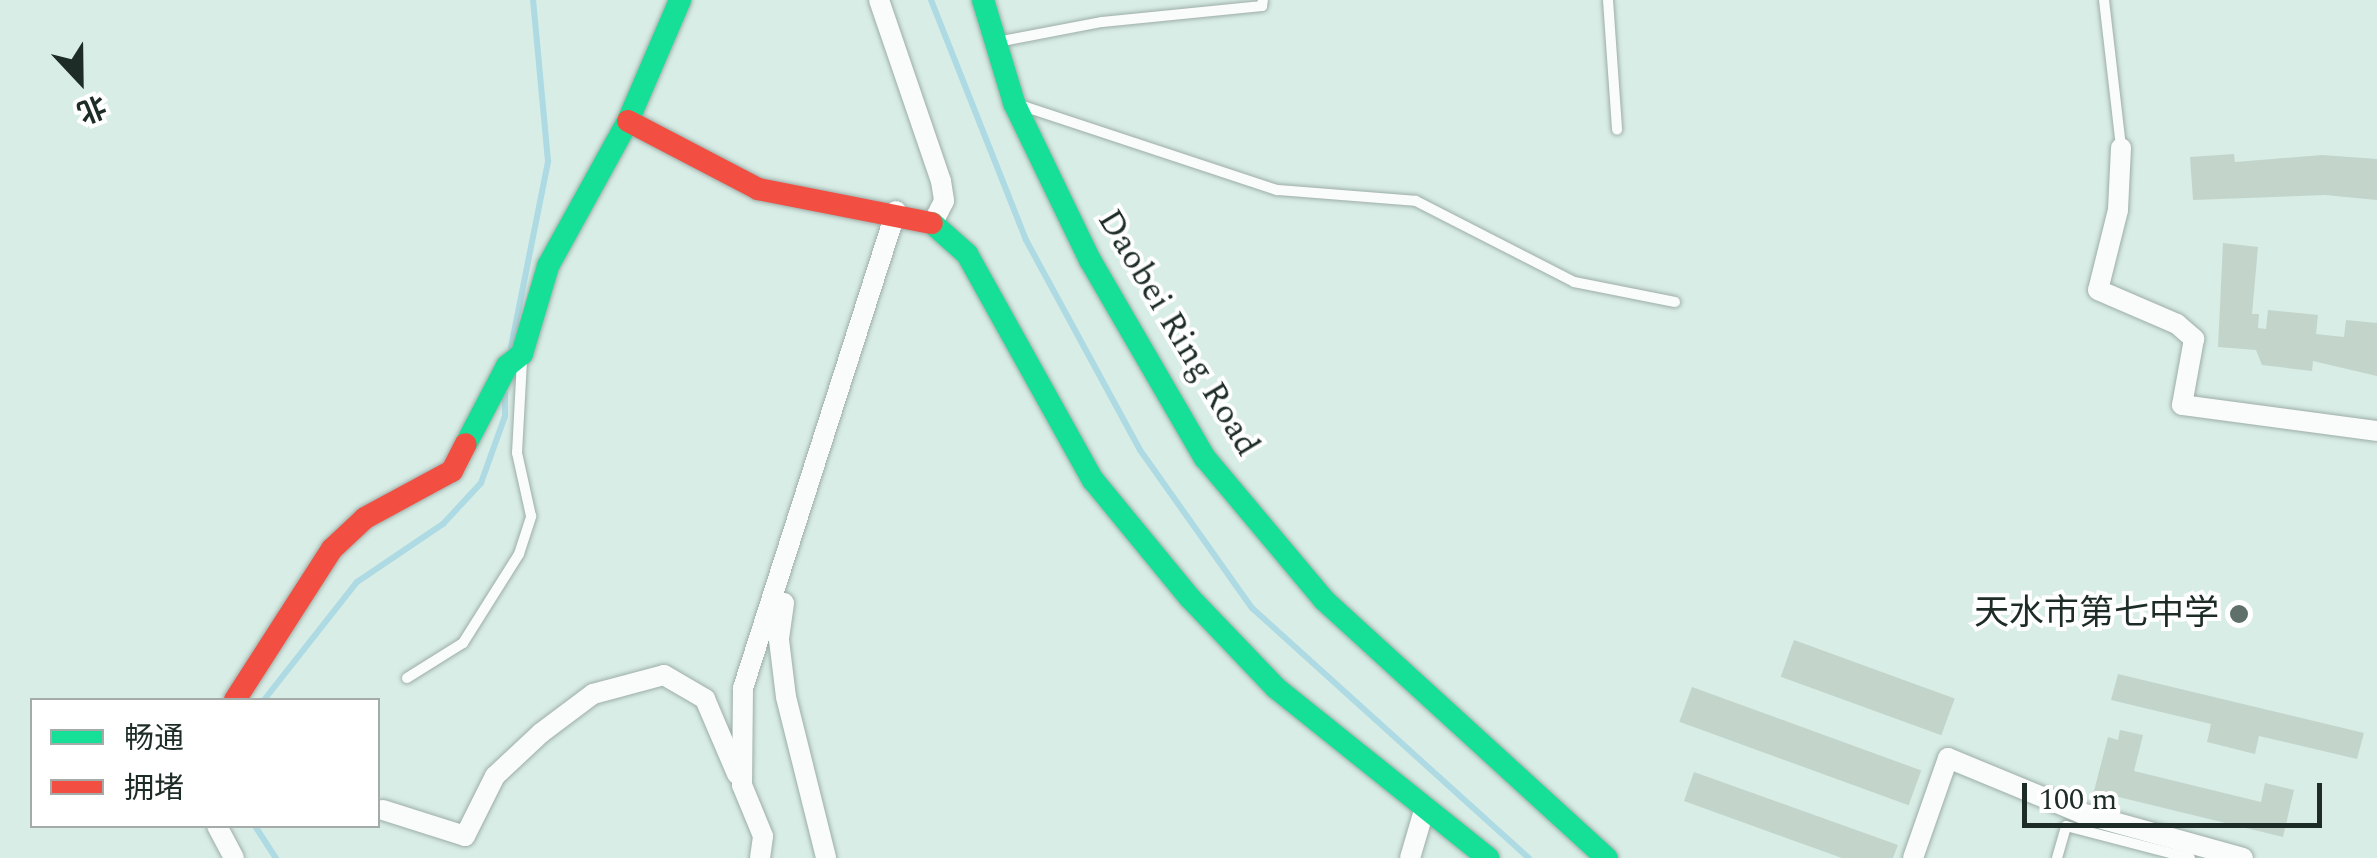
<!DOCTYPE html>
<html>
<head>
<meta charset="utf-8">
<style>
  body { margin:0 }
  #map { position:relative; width:2377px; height:858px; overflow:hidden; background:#d8ede6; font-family:Spectral,"Noto Sans SC",serif }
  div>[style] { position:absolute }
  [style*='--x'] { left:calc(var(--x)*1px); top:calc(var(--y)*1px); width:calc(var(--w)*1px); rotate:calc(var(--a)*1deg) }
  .stream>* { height:6px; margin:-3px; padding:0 3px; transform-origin:3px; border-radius:3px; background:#addae3 }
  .building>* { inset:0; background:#c3d4cb; transform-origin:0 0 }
  .roads { filter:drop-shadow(0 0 2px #9dada7) drop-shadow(0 0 2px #9dada7) }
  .lane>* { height:10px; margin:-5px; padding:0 5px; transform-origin:5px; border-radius:5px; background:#f9fcfb }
  .street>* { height:20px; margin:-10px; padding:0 10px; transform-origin:10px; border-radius:10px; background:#f9fcfb }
  .fast>* { height:22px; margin:-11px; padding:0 11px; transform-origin:11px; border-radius:11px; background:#16e098 }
  .jam>* { height:22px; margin:-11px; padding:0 11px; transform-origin:11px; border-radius:11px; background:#f24e42 }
  .dots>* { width:28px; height:28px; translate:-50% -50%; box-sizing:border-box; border:5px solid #fff; border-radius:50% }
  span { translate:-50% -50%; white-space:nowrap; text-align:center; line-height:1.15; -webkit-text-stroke:8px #fff; paint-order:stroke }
  .street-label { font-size:35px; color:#1e2c27 }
  .poi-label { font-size:35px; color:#1e2c27 }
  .right { translate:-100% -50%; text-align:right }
  .legend { position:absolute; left:30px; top:698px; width:350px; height:130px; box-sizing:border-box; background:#fff; border:2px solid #a5aba9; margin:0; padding:12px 18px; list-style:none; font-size:30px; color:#1e2c27 }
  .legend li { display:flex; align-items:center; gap:20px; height:50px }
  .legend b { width:50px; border:2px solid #a5aba9 }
  .north { position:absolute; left:30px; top:30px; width:100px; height:100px; -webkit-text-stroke:8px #fff; paint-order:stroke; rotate:158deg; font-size:28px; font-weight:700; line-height:40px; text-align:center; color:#1e2c27 }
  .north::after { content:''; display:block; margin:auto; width:35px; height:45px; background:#1e2c27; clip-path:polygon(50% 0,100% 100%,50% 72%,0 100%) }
  .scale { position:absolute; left:2022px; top:783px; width:300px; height:45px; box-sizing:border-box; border:5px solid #1e2c27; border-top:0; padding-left:12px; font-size:30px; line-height:35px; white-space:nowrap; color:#1e2c27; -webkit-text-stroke:8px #fff; paint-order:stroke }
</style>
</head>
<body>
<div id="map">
  <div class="stream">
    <div style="--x:931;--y:0;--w:258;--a:68.4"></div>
    <div style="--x:1026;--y:240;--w:239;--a:61.5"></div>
    <div style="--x:1140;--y:450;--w:194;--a:54.7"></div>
    <div style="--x:1252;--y:608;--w:373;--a:42.1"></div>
    <div style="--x:511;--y:347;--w:190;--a:-78.7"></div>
    <div style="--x:548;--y:161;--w:162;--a:-95.3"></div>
    <div style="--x:264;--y:700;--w:150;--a:-51.8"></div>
    <div style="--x:357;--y:582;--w:104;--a:-34"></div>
    <div style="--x:443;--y:524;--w:56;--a:-47.2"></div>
    <div style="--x:481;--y:483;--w:71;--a:-70.3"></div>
    <div style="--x:505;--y:416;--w:22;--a:-90"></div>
    <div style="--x:255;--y:826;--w:38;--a:57"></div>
  </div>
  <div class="building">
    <div style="clip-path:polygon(2234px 154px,2235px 162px,2322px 155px,2377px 159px,2377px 200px,2325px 195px,2193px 200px,2190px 157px)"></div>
    <div style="clip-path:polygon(2223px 243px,2258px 247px,2252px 314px,2259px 314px,2258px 328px,2266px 329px,2268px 310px,2318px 315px,2316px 334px,2344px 337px,2346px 320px,2377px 323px,2377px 376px,2313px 361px,2312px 371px,2262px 365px,2256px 350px,2218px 347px)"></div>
    <div style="left:1794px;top:640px;width:171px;height:39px;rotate:20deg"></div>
    <div style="clip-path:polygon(2118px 674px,2364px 733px,2357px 759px,2259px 736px,2255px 754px,2207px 742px,2211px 724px,2111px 700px)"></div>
    <div style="left:1692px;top:687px;width:244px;height:37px;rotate:20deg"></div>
    <div style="clip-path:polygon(2120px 730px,2143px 735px,2134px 771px,2261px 802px,2265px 783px,2294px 790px,2283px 837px,2094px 791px,2108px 737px,2118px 740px)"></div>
    <div style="clip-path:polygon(1694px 772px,1898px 845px,1893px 858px,1842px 858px,1684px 801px)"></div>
  </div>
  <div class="roads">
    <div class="lane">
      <div style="--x:1608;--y:0;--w:130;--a:86"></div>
      <div style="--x:2104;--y:0;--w:149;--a:83.4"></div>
      <div style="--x:997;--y:42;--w:107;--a:-10.8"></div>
      <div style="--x:1102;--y:22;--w:161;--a:-5.7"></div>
      <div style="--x:1262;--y:6;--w:6;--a:-81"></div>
      <div style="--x:1020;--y:105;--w:271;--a:18.3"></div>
      <div style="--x:1277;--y:190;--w:139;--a:4.5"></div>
      <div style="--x:1416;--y:201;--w:178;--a:27.1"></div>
      <div style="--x:1574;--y:282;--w:103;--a:11.2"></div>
      <div style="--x:407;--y:678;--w:66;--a:-32"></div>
      <div style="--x:463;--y:643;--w:105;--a:-57.8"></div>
      <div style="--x:519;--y:554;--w:40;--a:-72"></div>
      <div style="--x:531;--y:516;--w:65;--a:-102.5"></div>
      <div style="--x:517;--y:453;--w:93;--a:-86.9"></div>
      <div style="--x:2057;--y:858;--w:33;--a:-74"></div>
      <div style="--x:2066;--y:826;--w:128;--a:14.5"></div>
    </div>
    <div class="street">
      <div style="--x:879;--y:0;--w:191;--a:71.1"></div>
      <div style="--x:941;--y:181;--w:20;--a:81"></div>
      <div style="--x:944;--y:201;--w:25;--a:117"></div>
      <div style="--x:2121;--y:148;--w:62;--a:92.8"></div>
      <div style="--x:2118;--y:210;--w:82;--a:104"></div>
      <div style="--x:2098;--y:290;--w:86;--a:23.3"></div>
      <div style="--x:2177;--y:324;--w:23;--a:41"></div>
      <div style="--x:2194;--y:339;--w:67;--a:100.3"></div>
      <div style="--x:2182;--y:405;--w:197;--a:7.6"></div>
      <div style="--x:784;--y:603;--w:37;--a:98"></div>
      <div style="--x:779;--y:640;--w:57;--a:83"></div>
      <div style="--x:786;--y:697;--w:166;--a:76"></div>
      <div style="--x:383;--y:810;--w:86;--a:17.6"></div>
      <div style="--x:465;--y:836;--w:67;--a:-63.4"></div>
      <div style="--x:495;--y:776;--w:63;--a:-43.1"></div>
      <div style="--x:541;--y:733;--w:65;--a:-36.9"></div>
      <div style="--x:593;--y:694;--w:73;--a:-15"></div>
      <div style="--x:664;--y:675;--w:48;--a:30.3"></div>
      <div style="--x:705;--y:699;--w:82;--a:66.9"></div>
      <div style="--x:217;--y:826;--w:36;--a:62"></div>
      <div style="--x:760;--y:858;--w:22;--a:-82"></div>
      <div style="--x:763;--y:836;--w:55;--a:-112.4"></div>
      <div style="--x:742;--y:785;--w:97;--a:-89.4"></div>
      <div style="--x:743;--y:688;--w:501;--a:-72.22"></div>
      <div style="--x:1410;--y:858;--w:53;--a:-73.6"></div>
      <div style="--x:1913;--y:858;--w:106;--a:-70.7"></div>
      <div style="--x:1948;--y:758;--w:144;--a:22.5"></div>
      <div style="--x:2081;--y:813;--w:168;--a:15.5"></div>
    </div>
    <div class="fast">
      <div style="--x:983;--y:0;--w:108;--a:73.2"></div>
      <div style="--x:1014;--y:103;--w:174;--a:64.2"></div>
      <div style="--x:1090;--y:260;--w:229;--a:59.9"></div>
      <div style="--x:1205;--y:458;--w:185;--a:50"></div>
      <div style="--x:1324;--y:600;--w:383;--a:42.4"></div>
      <div style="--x:932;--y:223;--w:47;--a:41.5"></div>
      <div style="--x:967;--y:254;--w:259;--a:60.9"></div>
      <div style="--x:1093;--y:480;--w:153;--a:50.6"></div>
      <div style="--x:1190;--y:598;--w:124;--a:46.3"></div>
      <div style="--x:1276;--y:688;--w:272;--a:38.7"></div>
      <div style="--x:466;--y:444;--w:88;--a:-62.3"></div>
      <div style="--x:507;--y:366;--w:19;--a:-39"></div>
      <div style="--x:522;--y:354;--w:92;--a:-73.5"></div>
      <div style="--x:548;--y:266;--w:166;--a:-61.1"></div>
      <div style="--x:628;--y:121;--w:132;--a:-66.7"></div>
    </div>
    <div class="jam">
      <div style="--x:628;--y:121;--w:147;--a:27.6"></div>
      <div style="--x:758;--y:189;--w:177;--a:11.1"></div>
      <div style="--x:235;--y:700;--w:179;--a:-57.3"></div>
      <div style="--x:332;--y:549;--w:45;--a:-43.2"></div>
      <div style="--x:365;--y:518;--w:99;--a:-28.4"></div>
      <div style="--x:452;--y:471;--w:30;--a:-63"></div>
    </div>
  </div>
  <div class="dots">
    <div style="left:2239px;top:614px;background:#5f706a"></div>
  </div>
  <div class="street-label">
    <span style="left:1178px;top:333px;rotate:59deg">Daobei Ring Road</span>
  </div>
  <div class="poi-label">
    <span class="right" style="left:2219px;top:614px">天水市第七中学</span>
  </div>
  <ul class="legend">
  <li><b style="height:12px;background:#16e098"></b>畅通</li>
  <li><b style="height:12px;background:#f24e42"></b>拥堵</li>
  </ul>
  <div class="north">北</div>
  <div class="scale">100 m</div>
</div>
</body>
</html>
